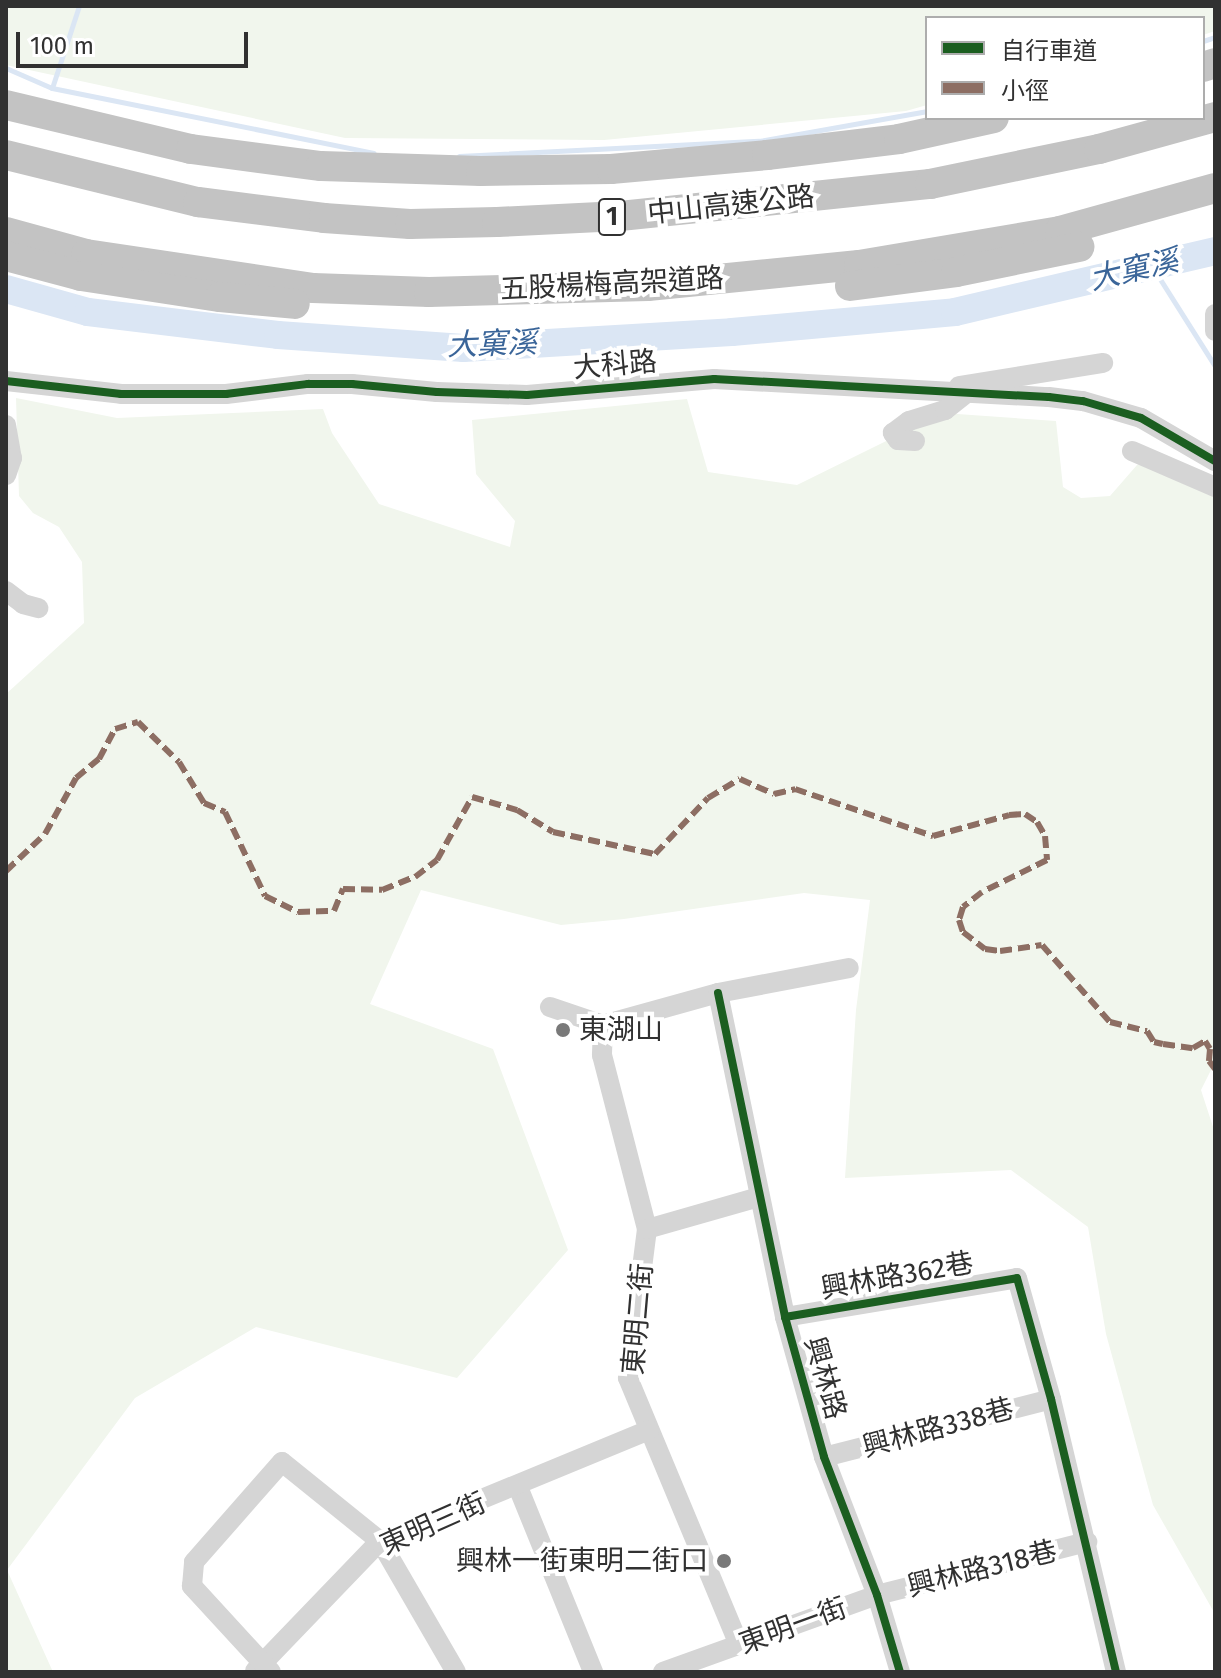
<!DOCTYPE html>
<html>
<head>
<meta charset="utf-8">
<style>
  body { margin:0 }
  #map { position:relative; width:1221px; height:1678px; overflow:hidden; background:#fff; font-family:"Fira Sans","Noto Sans TC",sans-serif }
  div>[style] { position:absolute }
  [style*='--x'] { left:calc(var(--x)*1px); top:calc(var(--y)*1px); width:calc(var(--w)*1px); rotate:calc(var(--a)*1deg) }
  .green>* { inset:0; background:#f1f6ed }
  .stream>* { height:5px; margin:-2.5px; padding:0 2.5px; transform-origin:2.5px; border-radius:2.5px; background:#dbe6f4 }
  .river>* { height:28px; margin:-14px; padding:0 14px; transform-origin:14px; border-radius:14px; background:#dbe6f4 }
  .minor>* { height:20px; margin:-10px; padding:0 10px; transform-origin:10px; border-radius:10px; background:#d5d5d5 }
  .highway>* { height:30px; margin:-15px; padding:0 15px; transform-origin:15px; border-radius:15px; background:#c3c3c3 }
  .quiet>* { height:6px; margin-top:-3px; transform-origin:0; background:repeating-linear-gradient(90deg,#8d6e63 0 12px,transparent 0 18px) }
  .cycleway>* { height:8px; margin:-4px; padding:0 4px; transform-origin:4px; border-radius:4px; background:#1b5e20 }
  .dots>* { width:22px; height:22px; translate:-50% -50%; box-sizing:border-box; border:4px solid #fff; border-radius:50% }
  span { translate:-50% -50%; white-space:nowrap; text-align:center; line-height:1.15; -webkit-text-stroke:8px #fff; paint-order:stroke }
  .shield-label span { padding:2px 6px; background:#fff; border:2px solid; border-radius:6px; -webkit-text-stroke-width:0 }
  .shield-label { font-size:26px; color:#313131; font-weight:700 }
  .street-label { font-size:28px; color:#313131 }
  .poi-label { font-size:28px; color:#313131 }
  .left { translate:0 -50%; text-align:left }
  .right { translate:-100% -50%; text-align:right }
  .water-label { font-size:30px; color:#3a6599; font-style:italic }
  .frame { position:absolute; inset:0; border:8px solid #313131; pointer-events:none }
  .legend { position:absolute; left:925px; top:16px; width:280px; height:104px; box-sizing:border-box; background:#fff; border:2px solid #adadad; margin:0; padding:10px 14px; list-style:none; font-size:24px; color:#313131 }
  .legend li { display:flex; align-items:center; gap:16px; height:40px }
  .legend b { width:40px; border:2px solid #adadad }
  .scale { position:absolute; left:16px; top:32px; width:232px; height:36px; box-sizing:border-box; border:4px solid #313131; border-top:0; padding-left:10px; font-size:24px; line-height:28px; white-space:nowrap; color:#313131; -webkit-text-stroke:6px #fff; paint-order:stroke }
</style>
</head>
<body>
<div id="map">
  <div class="green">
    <div style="clip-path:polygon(6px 6px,1215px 6px,1215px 31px,1203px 35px,1203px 18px,927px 18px,927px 105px,906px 111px,604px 140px,345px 138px,6px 65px)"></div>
    <div style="clip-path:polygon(16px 398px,117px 418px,323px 409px,332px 433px,379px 504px,510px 547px,515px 521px,476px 474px,472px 420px,687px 399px,708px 472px,797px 485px,943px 413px,1056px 421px,1063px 487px,1081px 498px,1110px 496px,1137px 465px,1155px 458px,1215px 488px,1215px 1062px,1201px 1090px,1215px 1133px,1215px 1614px,1153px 1505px,1106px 1334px,1088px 1227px,1011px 1170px,845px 1178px,856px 1010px,870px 900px,804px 893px,624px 919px,561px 925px,421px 890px,370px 1004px,493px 1049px,568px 1250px,457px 1378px,256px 1327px,135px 1398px,7px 1570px,53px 1672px,6px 1672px,6px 694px,84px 623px,82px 562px,59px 527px,33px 513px,19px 496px)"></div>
  </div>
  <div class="stream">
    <div style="--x:1203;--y:41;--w:13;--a:-18"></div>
    <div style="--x:6;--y:68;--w:50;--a:23.5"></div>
    <div style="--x:52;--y:88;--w:328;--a:11.4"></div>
    <div style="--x:52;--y:88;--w:86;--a:-71.8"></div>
    <div style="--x:459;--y:156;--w:300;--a:-2.9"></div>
    <div style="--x:759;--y:141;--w:171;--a:-10.1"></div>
    <div style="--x:1153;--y:268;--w:116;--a:57.7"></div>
  </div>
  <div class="river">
    <div style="--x:6;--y:289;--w:85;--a:15.7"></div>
    <div style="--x:88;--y:312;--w:191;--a:6.9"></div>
    <div style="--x:278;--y:335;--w:186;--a:4"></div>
    <div style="--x:464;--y:348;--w:268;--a:-3.4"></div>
    <div style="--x:732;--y:332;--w:224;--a:-5.1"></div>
    <div style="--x:955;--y:312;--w:267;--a:-13.2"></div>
  </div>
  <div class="minor">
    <div style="--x:1215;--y:314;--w:17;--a:90"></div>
    <div style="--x:6;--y:381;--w:116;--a:6.4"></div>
    <div style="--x:121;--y:394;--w:105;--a:0"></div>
    <div style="--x:226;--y:394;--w:83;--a:-7"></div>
    <div style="--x:308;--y:384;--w:44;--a:0"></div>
    <div style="--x:352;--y:384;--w:85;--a:5.4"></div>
    <div style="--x:437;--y:392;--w:90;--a:1.9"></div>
    <div style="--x:527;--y:395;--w:188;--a:-4.9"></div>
    <div style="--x:714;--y:379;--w:335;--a:3.1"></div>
    <div style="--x:1049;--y:397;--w:34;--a:7"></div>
    <div style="--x:1083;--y:401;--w:60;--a:16.3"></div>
    <div style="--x:1141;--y:418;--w:86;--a:30.2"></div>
    <div style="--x:959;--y:386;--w:146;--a:-9.1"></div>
    <div style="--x:6;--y:425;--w:34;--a:80"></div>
    <div style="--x:12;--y:458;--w:18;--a:109"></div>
    <div style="--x:915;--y:441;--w:17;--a:-177"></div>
    <div style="--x:898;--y:440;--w:9;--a:-126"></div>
    <div style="--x:893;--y:433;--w:20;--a:-37"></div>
    <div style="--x:909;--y:421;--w:38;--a:-17"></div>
    <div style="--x:945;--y:410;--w:24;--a:-38"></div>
    <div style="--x:1132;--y:451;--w:90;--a:23.4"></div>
    <div style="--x:6;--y:591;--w:21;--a:37"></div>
    <div style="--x:23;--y:604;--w:16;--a:15"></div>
    <div style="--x:718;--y:993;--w:331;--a:78.3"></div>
    <div style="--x:785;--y:1317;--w:145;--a:74.4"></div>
    <div style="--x:824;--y:1457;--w:148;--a:69"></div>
    <div style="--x:877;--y:1595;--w:80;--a:73.4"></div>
    <div style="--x:550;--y:1007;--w:56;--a:18.8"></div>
    <div style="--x:603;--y:1025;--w:119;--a:-15.5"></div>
    <div style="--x:718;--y:993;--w:133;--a:-10.8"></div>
    <div style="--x:603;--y:1025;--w:30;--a:92"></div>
    <div style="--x:602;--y:1055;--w:180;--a:75.5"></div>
    <div style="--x:647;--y:1229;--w:150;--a:97.3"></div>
    <div style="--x:628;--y:1378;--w:289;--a:67.4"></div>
    <div style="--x:647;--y:1229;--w:116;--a:-15.9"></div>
    <div style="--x:785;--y:1317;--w:235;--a:-9.5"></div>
    <div style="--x:1017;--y:1278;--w:126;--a:74.3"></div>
    <div style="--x:1051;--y:1399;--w:281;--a:76.6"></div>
    <div style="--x:824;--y:1457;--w:234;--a:-14.3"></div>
    <div style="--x:518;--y:1487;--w:200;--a:67.9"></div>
    <div style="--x:255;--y:1671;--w:180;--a:-46.1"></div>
    <div style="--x:380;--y:1541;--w:291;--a:-22.4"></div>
    <div style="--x:271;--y:1672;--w:117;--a:-132.6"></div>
    <div style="--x:192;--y:1586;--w:24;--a:-85"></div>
    <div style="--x:194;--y:1562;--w:133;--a:-48.7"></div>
    <div style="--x:282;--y:1462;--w:126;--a:38.9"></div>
    <div style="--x:380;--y:1541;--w:151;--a:59.9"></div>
    <div style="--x:663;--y:1672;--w:227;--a:-19.8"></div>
    <div style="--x:877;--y:1595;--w:217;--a:-14.2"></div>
  </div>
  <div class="highway">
    <div style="--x:1203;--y:67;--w:13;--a:-18"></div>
    <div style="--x:6;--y:105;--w:190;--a:13.4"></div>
    <div style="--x:191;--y:149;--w:131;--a:7.5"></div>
    <div style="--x:321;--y:166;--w:160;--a:1.8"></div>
    <div style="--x:481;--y:171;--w:130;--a:-0.9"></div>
    <div style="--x:611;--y:169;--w:157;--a:-5.1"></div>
    <div style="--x:767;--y:155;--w:133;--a:-6.9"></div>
    <div style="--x:899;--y:139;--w:97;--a:-12.5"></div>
    <div style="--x:6;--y:155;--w:198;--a:13.8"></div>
    <div style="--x:198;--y:202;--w:127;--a:7.2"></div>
    <div style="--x:324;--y:218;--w:86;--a:4"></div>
    <div style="--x:410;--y:224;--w:87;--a:-1.3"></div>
    <div style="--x:497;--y:222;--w:123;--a:-2.8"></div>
    <div style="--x:620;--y:216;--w:312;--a:-5.9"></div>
    <div style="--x:930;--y:184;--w:173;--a:-11.7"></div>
    <div style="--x:1099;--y:149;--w:120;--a:-15.4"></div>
    <div style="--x:6;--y:232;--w:83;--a:15.4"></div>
    <div style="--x:86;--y:254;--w:230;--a:8.5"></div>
    <div style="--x:313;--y:288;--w:116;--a:2"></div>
    <div style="--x:429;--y:292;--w:219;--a:-1.6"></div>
    <div style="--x:648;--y:286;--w:212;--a:-5.7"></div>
    <div style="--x:859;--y:265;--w:204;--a:-9.6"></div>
    <div style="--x:1060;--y:231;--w:161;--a:-15.5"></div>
    <div style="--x:6;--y:256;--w:78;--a:14.9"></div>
    <div style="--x:81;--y:276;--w:141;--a:8.6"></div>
    <div style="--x:220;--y:297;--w:75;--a:5.3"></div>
    <div style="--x:850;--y:286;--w:107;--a:-7.5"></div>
    <div style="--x:956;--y:272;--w:126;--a:-11.5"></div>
  </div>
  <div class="quiet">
    <div style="--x:6;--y:871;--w:54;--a:-43.5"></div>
    <div style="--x:45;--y:834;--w:64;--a:-61"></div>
    <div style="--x:76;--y:778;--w:30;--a:-40"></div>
    <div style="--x:99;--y:759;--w:34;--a:-62"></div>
    <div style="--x:115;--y:729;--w:24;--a:-17"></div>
    <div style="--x:138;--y:722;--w:57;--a:44.3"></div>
    <div style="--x:179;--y:762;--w:48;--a:58.6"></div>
    <div style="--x:204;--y:803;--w:23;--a:23"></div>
    <div style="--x:225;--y:812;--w:93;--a:64.5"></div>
    <div style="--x:265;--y:896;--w:37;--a:26"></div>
    <div style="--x:298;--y:912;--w:36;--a:-2"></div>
    <div style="--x:334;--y:911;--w:24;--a:-68"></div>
    <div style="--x:343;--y:889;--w:39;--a:1"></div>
    <div style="--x:382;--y:890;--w:35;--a:-22"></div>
    <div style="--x:415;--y:877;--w:28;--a:-38"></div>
    <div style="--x:437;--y:860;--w:72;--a:-60.9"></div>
    <div style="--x:472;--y:797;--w:47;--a:16.1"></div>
    <div style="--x:517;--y:810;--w:42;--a:31.4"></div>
    <div style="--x:553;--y:832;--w:104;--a:12.2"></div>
    <div style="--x:655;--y:854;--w:77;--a:-46.6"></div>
    <div style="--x:708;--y:798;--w:37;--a:-31"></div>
    <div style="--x:740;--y:779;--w:37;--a:24"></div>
    <div style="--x:774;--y:794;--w:22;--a:-13"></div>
    <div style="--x:795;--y:789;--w:146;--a:18.8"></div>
    <div style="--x:933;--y:836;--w:79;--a:-15.4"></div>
    <div style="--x:1009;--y:815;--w:16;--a:-4"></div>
    <div style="--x:1025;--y:814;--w:14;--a:34"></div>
    <div style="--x:1037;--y:822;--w:16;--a:60"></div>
    <div style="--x:1045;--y:836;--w:24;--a:85"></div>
    <div style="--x:1047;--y:860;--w:72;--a:153.8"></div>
    <div style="--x:982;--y:892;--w:24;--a:142"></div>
    <div style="--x:963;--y:907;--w:14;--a:107"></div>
    <div style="--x:959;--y:920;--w:13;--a:72"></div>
    <div style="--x:963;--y:932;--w:28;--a:38"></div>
    <div style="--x:985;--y:949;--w:15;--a:8"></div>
    <div style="--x:1000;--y:951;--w:42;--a:-8.1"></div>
    <div style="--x:1042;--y:945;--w:103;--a:48.6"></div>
    <div style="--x:1110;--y:1022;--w:38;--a:14"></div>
    <div style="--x:1147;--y:1031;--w:13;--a:58"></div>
    <div style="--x:1154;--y:1042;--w:9;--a:13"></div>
    <div style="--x:1163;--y:1044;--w:30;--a:8"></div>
    <div style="--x:1193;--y:1048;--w:14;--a:-30"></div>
    <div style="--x:1205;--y:1041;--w:9;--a:58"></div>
    <div style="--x:1210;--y:1049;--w:12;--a:95"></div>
    <div style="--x:1209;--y:1061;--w:10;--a:53"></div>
  </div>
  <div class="cycleway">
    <div style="--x:6;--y:381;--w:116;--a:6.4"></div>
    <div style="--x:121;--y:394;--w:105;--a:0"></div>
    <div style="--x:226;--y:394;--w:83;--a:-7"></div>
    <div style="--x:308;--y:384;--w:44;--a:0"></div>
    <div style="--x:352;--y:384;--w:85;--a:5.4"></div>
    <div style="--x:437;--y:392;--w:90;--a:1.9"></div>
    <div style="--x:527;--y:395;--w:188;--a:-4.9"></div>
    <div style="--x:714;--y:379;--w:335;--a:3.1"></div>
    <div style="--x:1049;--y:397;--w:34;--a:7"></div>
    <div style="--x:1083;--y:401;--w:60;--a:16.3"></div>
    <div style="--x:1141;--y:418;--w:86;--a:30.2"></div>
    <div style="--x:718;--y:993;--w:331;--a:78.3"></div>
    <div style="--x:785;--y:1317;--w:145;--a:74.4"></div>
    <div style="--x:824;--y:1457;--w:148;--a:69"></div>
    <div style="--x:877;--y:1595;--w:80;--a:73.4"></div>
    <div style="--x:785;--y:1317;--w:235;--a:-9.5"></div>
    <div style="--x:1017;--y:1278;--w:126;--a:74.3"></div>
    <div style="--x:1051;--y:1399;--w:281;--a:76.6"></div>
  </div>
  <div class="dots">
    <div style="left:563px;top:1030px;background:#797979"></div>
    <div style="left:724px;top:1561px;background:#797979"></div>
  </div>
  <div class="shield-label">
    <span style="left:612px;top:217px">1</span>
  </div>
  <div class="street-label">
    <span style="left:731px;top:205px;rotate:-6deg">中山高速公路</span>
    <span style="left:612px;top:284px;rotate:-3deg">五股楊梅高架道路</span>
    <span style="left:615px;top:365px;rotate:-5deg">大科路</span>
    <span style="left:897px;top:1276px;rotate:-10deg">興林路362巷</span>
    <span style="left:638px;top:1319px;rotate:-85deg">東明二街</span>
    <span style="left:825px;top:1378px;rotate:74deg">興林路</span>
    <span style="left:938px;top:1428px;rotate:-15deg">興林路338巷</span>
    <span style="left:433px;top:1524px;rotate:-24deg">東明三街</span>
    <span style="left:982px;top:1569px;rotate:-14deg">興林路318巷</span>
    <span style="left:793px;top:1626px;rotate:-20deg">東明一街</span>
  </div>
  <div class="poi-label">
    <span class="left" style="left:579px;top:1030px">東湖山</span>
    <span class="right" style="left:708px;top:1561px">興林一街東明二街口</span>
  </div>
  <div class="water-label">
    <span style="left:1134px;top:270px;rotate:-13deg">大窠溪</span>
    <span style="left:492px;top:344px;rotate:-2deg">大窠溪</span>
  </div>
  <div class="frame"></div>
  <ul class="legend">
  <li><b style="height:10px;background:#1b5e20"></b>自行車道</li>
  <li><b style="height:10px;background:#8d6e63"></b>小徑</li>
  </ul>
  <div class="scale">100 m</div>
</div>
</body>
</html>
